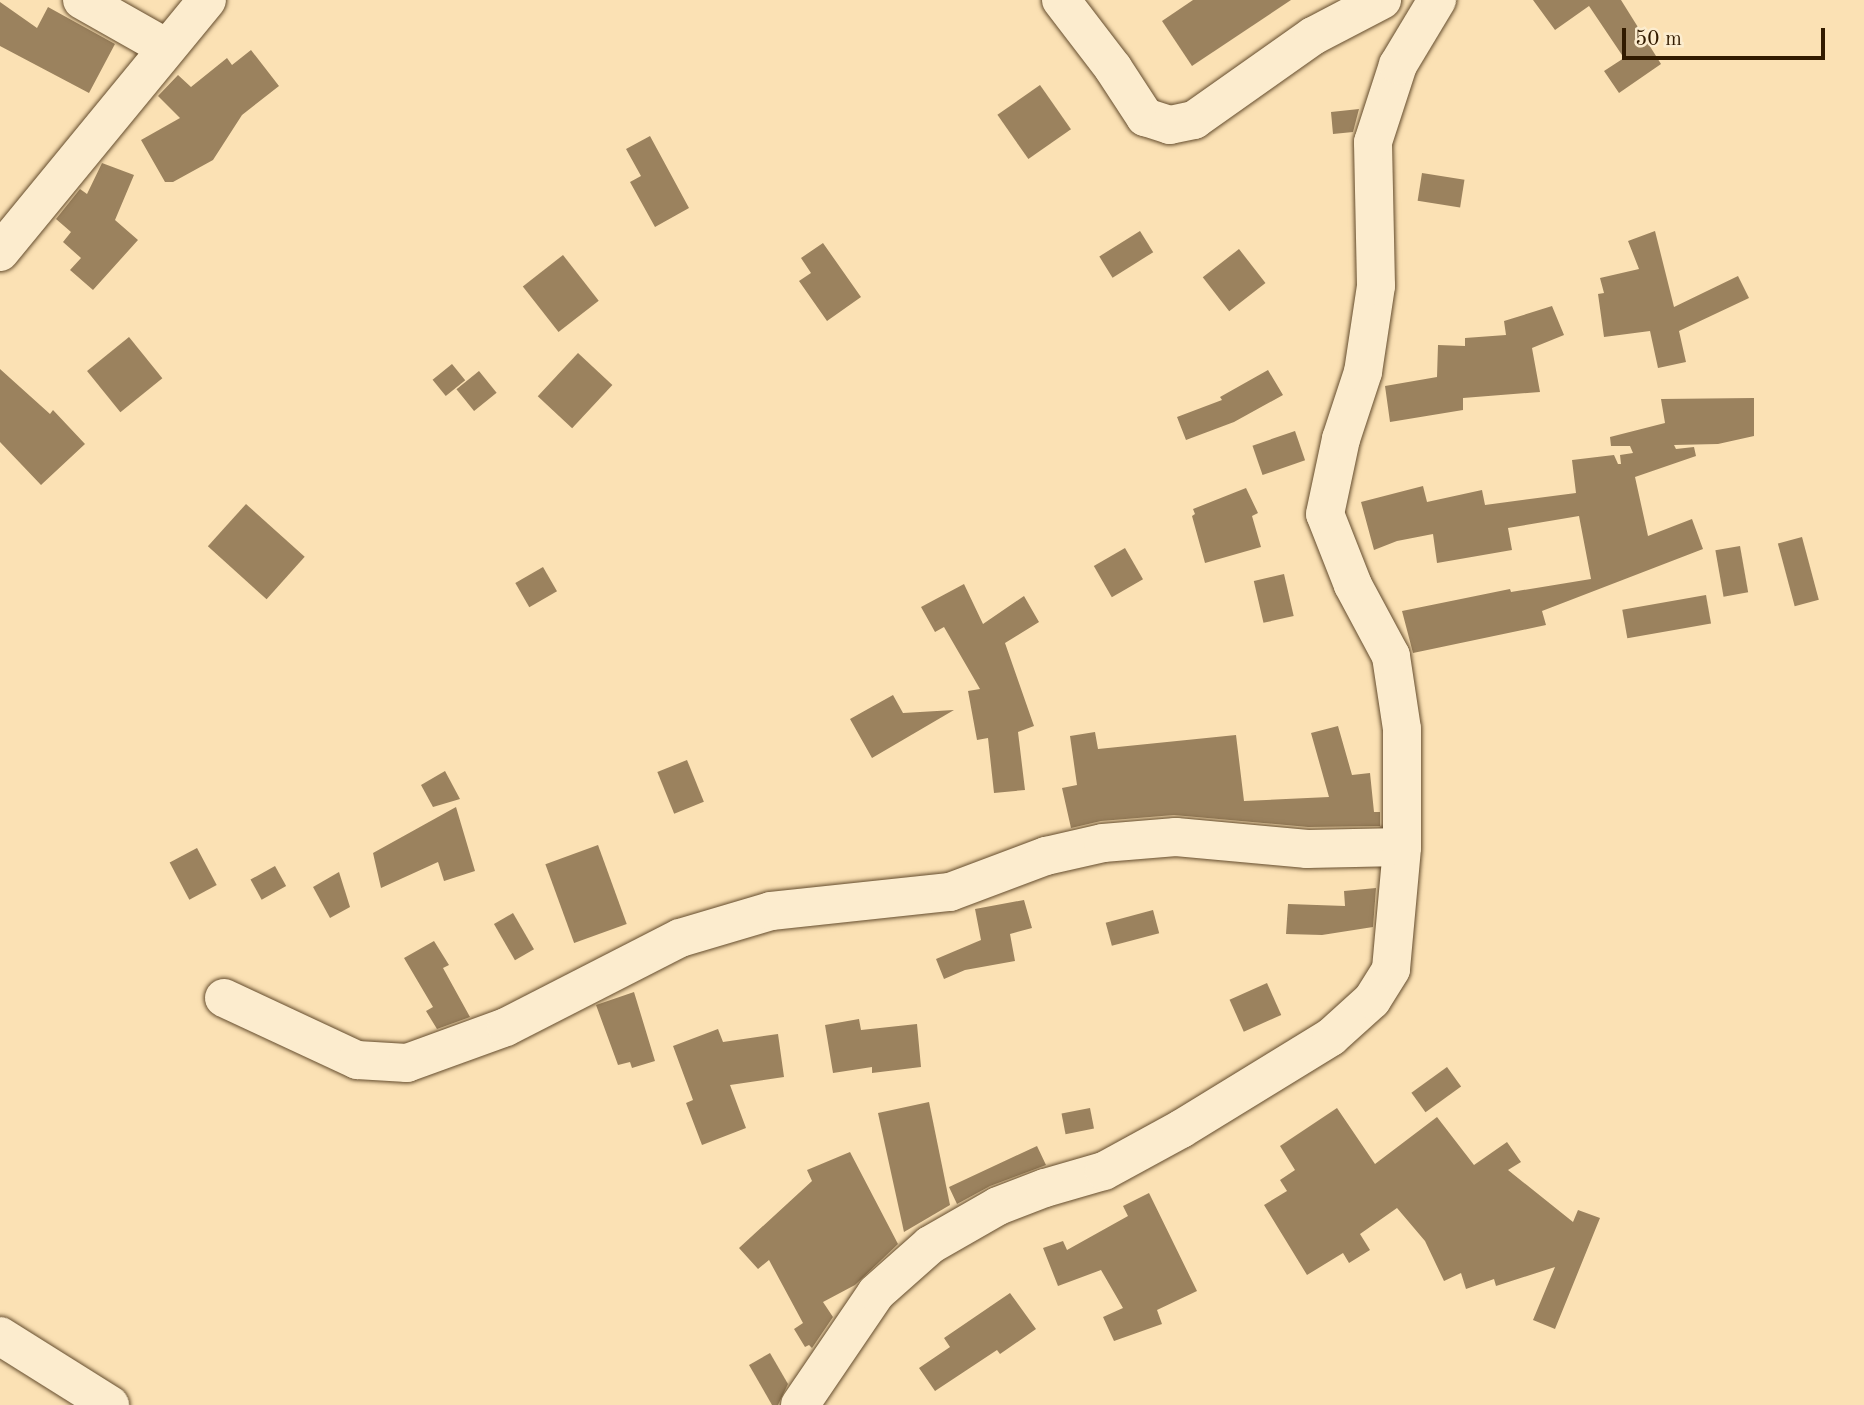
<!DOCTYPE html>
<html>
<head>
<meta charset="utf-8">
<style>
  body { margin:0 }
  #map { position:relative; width:1864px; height:1405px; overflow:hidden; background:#fbe1b4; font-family:"Old Standard TT",serif }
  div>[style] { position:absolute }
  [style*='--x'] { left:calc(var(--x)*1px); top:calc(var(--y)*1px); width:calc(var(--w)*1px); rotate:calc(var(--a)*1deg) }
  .building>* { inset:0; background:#9b825e; transform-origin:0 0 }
  .roads { filter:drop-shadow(0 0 2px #644c2d) drop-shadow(0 0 2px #644c2d) }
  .minor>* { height:38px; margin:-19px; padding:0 19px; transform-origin:19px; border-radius:19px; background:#fcecce }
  span { translate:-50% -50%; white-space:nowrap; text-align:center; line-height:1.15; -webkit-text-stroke:5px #fcecce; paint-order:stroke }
  .scale { position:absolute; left:1622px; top:28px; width:203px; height:32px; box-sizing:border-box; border:4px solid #321b00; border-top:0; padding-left:9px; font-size:21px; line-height:24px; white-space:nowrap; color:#321b00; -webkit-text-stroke:5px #fcecce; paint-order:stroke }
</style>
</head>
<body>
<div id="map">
  <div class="building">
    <div style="clip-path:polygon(1193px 0,1291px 0,1192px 66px,1162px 21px)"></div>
    <div style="clip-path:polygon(1533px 0,1621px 0,1661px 64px,1619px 93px,1604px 71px,1624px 58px,1589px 6px,1555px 30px)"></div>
    <div style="clip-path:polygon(0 2px,37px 28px,48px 7px,115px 44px,89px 93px,0 46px)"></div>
    <div style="clip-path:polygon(251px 50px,279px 86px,242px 115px,213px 160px,173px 182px,165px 182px,141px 140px,180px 118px,158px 96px,178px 75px,191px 87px,227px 58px,232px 65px)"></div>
    <div style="left:1040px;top:85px;width:54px;height:52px;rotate:55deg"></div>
    <div style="clip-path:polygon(1359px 109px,1353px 132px,1333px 134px,1331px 112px)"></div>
    <div style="clip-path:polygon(650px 136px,689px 208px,655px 227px,630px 182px,641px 176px,626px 149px)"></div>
    <div style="clip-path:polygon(102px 163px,134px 175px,115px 220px,138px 240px,93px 290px,70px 270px,81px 258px,63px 242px,71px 232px,56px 219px,80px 189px,87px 194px)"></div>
    <div style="left:1422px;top:173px;width:43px;height:28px;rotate:9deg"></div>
    <div style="left:1140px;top:231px;width:25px;height:48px;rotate:58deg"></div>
    <div style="clip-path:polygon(1655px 231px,1674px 307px,1738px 276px,1749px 298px,1679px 331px,1686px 362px,1658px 368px,1650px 331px,1604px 337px,1598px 294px,1604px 293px,1600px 278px,1639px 269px,1628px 241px)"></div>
    <div style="clip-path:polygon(823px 243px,861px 297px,827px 321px,799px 281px,811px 273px,801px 258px)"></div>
    <div style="left:1239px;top:249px;width:43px;height:46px;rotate:52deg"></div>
    <div style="left:563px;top:255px;width:58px;height:51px;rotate:52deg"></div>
    <div style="clip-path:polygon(1552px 306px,1564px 335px,1532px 348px,1540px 392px,1463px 398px,1463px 410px,1390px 422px,1385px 386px,1437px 377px,1438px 345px,1465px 346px,1465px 338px,1506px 335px,1504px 321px)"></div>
    <div style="left:129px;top:337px;width:53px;height:54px;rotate:51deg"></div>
    <div style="left:578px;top:353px;width:47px;height:59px;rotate:43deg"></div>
    <div style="left:452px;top:364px;width:21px;height:25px;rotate:51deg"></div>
    <div style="clip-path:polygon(0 369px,50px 414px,53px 410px,85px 444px,41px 485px,0 442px)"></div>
    <div style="clip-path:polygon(1268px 370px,1283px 395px,1234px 422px,1186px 440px,1177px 417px,1222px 400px,1220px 397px)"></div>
    <div style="left:479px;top:371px;width:28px;height:29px;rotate:51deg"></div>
    <div style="clip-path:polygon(1754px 398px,1754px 436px,1718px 444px,1674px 445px,1676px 449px,1694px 447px,1696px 456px,1635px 477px,1648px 536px,1692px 519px,1703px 549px,1542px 611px,1546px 625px,1413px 653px,1402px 611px,1510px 589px,1511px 592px,1591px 579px,1579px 516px,1508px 528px,1512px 550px,1437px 563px,1433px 534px,1397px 541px,1374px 550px,1361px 502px,1423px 486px,1427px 502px,1482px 490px,1485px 505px,1576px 493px,1572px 460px,1614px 455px,1618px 464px,1621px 464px,1620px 455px,1633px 453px,1630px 446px,1611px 446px,1610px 437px,1665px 423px,1661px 399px)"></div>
    <div style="left:1295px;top:431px;width:31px;height:45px;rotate:71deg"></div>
    <div style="clip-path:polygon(1246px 488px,1258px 513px,1252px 516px,1261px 547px,1205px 563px,1192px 516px,1195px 514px,1193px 509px)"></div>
    <div style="left:246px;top:504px;width:79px;height:57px;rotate:42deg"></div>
    <div style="left:1802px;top:537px;width:65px;height:25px;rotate:75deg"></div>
    <div style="left:1740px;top:546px;width:47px;height:25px;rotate:80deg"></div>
    <div style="left:1125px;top:548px;width:36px;height:36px;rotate:60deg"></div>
    <div style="left:543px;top:567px;width:28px;height:32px;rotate:60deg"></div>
    <div style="left:1284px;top:574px;width:43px;height:31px;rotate:77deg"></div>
    <div style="clip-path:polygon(964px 584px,983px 624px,1024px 596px,1039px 622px,1005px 643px,1034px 726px,1018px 732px,1025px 790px,994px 793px,988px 738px,977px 740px,968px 691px,980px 689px,944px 627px,935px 632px,921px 607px)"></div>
    <div style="left:1706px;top:595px;width:29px;height:85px;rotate:80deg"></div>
    <div style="clip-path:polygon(893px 695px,903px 713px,954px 710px,872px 758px,850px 719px)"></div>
    <div style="clip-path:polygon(1338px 726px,1352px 775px,1370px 773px,1374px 812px,1380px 812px,1380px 826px,1308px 827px,1174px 815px,1101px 821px,1071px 828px,1062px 788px,1077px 785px,1070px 736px,1095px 732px,1098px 749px,1236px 735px,1244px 801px,1329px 797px,1311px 733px)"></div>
    <div style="left:687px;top:760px;width:45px;height:32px;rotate:68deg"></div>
    <div style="clip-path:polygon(445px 771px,460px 799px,433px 807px,421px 785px)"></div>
    <div style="clip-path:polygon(456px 807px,475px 871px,444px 881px,438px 862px,381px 888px,373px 853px)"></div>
    <div style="left:598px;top:845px;width:84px;height:56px;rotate:70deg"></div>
    <div style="left:197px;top:848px;width:42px;height:31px;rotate:62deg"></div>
    <div style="left:275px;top:866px;width:23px;height:28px;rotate:61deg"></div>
    <div style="clip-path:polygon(339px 872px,350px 907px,330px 918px,313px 887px)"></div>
    <div style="clip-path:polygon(1376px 888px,1373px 927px,1322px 935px,1286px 934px,1288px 904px,1345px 906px,1344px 891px)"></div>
    <div style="clip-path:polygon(1024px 900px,1032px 928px,1010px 934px,1015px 961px,965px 970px,944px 979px,936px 959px,981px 940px,975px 909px)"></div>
    <div style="left:1153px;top:910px;width:24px;height:49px;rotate:75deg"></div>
    <div style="left:513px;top:913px;width:42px;height:22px;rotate:60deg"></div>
    <div style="clip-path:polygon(434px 941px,449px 965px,443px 968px,470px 1017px,437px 1029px,426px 1011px,433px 1007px,404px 958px)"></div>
    <div style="left:1267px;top:983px;width:35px;height:41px;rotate:66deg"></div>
    <div style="clip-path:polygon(634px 992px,655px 1061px,632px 1068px,630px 1062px,618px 1065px,596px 1005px)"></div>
    <div style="clip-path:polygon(859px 1019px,861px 1030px,917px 1024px,921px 1067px,872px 1073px,872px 1067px,833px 1073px,825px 1025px)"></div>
    <div style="clip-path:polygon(718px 1029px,723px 1042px,778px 1034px,784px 1077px,730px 1085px,746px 1128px,702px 1145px,686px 1103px,693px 1100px,673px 1046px)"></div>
    <div style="left:1447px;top:1067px;width:24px;height:44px;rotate:54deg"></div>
    <div style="clip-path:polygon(929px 1102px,950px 1205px,904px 1232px,878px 1113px)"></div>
    <div style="left:1090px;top:1108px;width:21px;height:29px;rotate:79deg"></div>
    <div style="clip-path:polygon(1337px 1108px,1375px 1164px,1437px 1117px,1474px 1165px,1507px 1142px,1521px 1162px,1508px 1170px,1573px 1222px,1578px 1210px,1600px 1218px,1555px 1329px,1533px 1320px,1555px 1267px,1496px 1286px,1494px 1279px,1466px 1289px,1461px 1273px,1444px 1281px,1425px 1241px,1397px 1208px,1360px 1234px,1370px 1250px,1349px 1263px,1343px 1253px,1307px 1275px,1264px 1205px,1287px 1191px,1280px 1180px,1295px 1170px,1280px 1146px)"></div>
    <div style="clip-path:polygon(1037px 1146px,1046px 1165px,990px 1186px,957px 1204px,949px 1187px)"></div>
    <div style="clip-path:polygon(850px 1152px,898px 1244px,855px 1285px,823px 1302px,833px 1317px,812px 1348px,809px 1345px,805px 1347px,794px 1329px,803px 1323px,769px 1260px,758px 1269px,739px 1248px,812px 1181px,807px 1170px)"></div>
    <div style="clip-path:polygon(1149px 1193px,1197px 1291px,1157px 1310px,1162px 1324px,1114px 1341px,1103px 1317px,1123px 1308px,1101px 1270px,1058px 1286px,1043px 1248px,1063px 1241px,1067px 1250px,1128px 1216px,1123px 1206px)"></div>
    <div style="clip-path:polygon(1010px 1293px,1036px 1329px,1000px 1354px,997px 1350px,935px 1391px,919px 1368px,950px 1347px,944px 1338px)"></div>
    <div style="clip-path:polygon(770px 1353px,788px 1384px,778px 1405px,772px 1405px,749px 1365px)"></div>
  </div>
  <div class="roads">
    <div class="minor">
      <div style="--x:82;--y:0;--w:95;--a:29.5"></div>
      <div style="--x:1061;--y:0;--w:86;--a:52.6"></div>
      <div style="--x:1113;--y:68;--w:59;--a:56.9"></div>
      <div style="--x:1145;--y:117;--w:26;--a:18"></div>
      <div style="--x:1170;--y:125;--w:25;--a:-12"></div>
      <div style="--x:1194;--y:120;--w:146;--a:-35.2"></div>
      <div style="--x:1313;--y:36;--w:78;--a:-27.6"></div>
      <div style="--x:0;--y:252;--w:326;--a:-50.6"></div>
      <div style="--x:224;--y:998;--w:147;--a:25"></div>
      <div style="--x:357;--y:1060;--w:50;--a:3.4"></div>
      <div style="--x:407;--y:1063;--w:105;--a:-20"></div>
      <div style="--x:506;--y:1027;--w:195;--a:-27.1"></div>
      <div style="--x:680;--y:938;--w:95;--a:-16.5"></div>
      <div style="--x:771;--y:911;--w:180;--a:-6.1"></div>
      <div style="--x:950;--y:892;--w:103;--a:-20.6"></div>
      <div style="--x:1046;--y:856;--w:58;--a:-12.8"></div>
      <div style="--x:1103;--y:843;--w:73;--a:-4.7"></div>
      <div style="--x:1176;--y:837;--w:132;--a:5.2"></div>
      <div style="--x:1307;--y:849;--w:95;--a:-1.2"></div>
      <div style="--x:0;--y:1336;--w:130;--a:32.1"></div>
      <div style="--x:800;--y:1405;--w:135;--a:-55.8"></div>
      <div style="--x:876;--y:1293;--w:72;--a:-41.6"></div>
      <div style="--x:930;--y:1245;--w:78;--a:-29.8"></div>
      <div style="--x:998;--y:1206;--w:50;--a:-21"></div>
      <div style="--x:1045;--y:1188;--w:61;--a:-16.1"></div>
      <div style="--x:1104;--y:1171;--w:88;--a:-28.6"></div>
      <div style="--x:1181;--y:1129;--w:176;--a:-31.5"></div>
      <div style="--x:1331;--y:1037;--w:55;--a:-42.1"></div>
      <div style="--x:1372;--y:1000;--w:36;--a:-58"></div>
      <div style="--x:1391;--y:969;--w:122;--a:-84.8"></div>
      <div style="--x:1402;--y:847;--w:118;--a:-90"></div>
      <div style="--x:1402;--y:729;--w:74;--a:-98.6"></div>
      <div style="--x:1391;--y:656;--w:81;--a:-118.2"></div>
      <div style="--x:1353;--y:585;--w:76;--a:-111.5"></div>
      <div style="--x:1325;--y:514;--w:77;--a:-78"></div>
      <div style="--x:1341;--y:439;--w:71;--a:-71.8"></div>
      <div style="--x:1363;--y:372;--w:87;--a:-81.4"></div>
      <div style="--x:1376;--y:286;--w:144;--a:-91.2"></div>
      <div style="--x:1373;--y:142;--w:81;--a:-72"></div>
      <div style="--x:1398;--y:65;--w:76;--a:-59"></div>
    </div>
  </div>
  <div class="scale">50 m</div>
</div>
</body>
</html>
